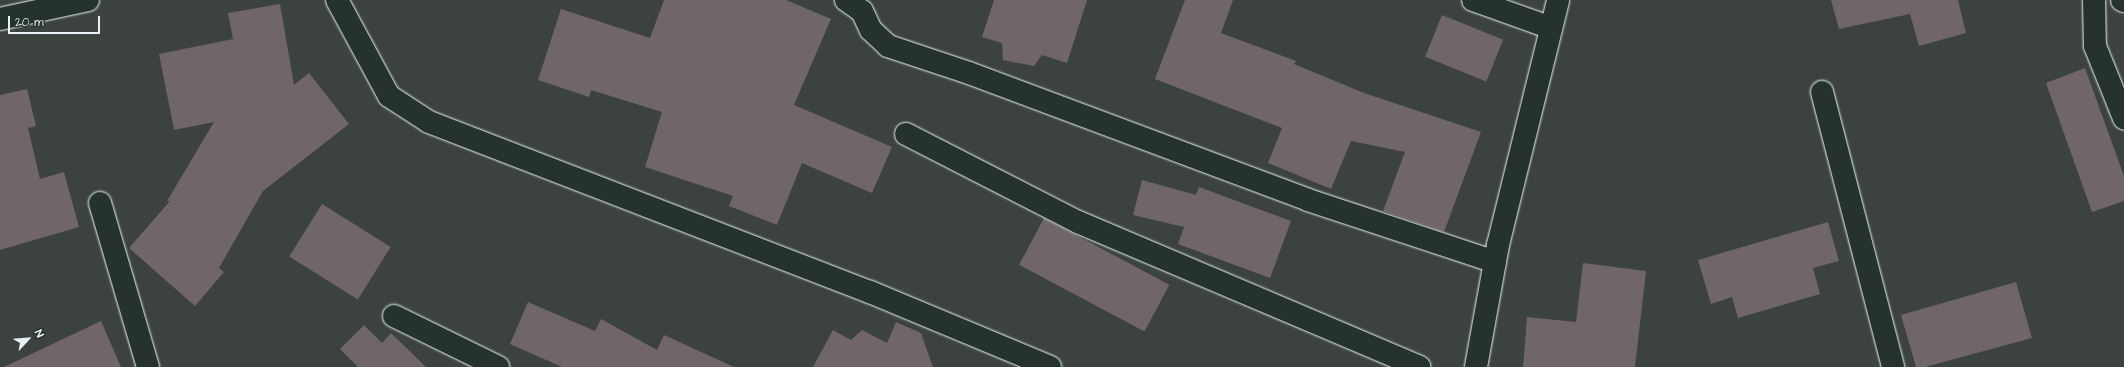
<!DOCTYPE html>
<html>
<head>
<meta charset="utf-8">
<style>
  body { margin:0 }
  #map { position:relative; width:2124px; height:367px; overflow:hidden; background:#3c4240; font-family:"Architects Daughter",sans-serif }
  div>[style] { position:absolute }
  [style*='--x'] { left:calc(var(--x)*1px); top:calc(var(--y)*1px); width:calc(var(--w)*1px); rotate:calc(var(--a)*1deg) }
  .building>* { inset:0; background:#6f656b; transform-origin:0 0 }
  .roads { filter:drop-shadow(0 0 1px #e8f1f8) drop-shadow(0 0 1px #e8f1f8) }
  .minor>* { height:22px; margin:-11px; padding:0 11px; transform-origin:11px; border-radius:11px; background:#26332d }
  span { translate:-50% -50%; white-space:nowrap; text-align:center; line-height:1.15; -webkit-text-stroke:4px #26332d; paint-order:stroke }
  .north { position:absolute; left:8px; top:319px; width:40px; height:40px; -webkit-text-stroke:3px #26332d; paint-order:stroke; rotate:64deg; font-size:11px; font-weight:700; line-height:16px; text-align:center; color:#e8f1f8 }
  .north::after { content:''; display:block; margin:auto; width:14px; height:18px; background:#e8f1f8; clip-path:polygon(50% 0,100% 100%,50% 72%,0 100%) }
  .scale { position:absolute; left:8px; top:16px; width:92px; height:18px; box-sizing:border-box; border:2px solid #e8f1f8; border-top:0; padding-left:5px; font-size:12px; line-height:14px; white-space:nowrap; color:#e8f1f8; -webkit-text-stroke:3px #26332d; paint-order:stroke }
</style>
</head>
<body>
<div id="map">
  <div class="building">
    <div style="clip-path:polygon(664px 0,786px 0,831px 19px,794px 105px,892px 147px,872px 193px,802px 163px,777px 225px,729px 206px,733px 196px,645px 167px,662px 112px,591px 90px,589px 97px,538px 80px,561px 9px,650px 38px)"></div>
    <div style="clip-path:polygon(994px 0,1087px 0,1067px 63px,1042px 55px,1034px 66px,1003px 60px,1002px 43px,982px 37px)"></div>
    <div style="clip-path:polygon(1185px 0,1233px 0,1221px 33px,1296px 61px,1294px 64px,1364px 93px,1481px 132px,1444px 232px,1383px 211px,1405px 152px,1351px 141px,1331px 189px,1268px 163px,1282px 128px,1155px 79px)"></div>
    <div style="clip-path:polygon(1831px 0,1958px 0,1966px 33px,1919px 46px,1910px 14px,1839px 29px)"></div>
    <div style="clip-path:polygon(280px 4px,294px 85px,309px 73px,349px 124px,263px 191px,219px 268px,224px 272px,195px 306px,129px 248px,170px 201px,167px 201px,214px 122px,174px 130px,159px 54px,233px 39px,228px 13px)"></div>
    <div style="left:1442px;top:15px;width:66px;height:45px;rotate:22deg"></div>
    <div style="clip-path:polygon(2085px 68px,2124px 176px,2124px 201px,2092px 212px,2046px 83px)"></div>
    <div style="clip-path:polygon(27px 89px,36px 126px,28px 128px,40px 179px,64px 172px,79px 227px,0 250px,0 95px)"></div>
    <div style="clip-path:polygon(1142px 180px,1196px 195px,1199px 187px,1291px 221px,1270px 278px,1178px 244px,1184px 227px,1133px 215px)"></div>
    <div style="left:322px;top:204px;width:81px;height:62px;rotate:32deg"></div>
    <div style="left:1044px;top:218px;width:142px;height:53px;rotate:28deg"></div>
    <div style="clip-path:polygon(1828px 222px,1839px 261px,1813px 268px,1820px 294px,1738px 318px,1732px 297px,1711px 304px,1698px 260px)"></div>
    <div style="clip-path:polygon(1583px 263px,1646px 271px,1635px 367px,1523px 367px,1527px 317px,1576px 322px)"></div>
    <div style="clip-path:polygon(2016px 282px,2032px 338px,1925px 367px,1916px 367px,1901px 315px)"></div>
    <div style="clip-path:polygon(528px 302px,595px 331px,601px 319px,657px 350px,664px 335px,734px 367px,562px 367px,510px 344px)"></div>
    <div style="clip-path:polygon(101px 321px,121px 367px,4px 367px)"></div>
    <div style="clip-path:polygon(896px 322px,921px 333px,933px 367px,813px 367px,833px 330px,851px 340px,862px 330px,887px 343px)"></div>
    <div style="clip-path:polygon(364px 325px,382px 343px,391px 333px,426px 367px,358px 367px,340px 349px)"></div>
  </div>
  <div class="roads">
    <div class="minor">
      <div style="--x:337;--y:0;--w:109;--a:61.6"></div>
      <div style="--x:389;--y:96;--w:48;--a:33"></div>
      <div style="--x:429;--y:122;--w:473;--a:21.1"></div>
      <div style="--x:870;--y:292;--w:195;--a:22.6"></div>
      <div style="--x:846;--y:0;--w:19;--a:35"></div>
      <div style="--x:862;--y:11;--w:21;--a:65"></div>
      <div style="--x:871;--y:30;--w:23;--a:43"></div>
      <div style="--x:888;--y:46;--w:85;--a:18.4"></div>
      <div style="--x:969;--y:73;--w:362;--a:20.5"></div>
      <div style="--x:1308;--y:200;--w:197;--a:18.3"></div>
      <div style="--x:1473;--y:0;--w:83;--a:19.7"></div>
      <div style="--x:2094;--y:0;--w:46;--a:88.8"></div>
      <div style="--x:2095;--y:46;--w:78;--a:68.1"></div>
      <div style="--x:2122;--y:0;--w:2;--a:27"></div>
      <div style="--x:0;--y:19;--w:90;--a:-12.2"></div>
      <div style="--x:1822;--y:92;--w:284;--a:75.5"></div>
      <div style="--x:906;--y:134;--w:193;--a:27.1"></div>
      <div style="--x:1078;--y:222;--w:371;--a:23"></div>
      <div style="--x:100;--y:203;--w:171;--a:73.7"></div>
      <div style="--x:394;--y:316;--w:116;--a:26.1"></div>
      <div style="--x:1476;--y:367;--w:124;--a:-79.8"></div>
      <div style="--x:1498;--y:245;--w:252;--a:-76.2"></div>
    </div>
  </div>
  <div class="north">N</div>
  <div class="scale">20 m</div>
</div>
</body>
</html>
